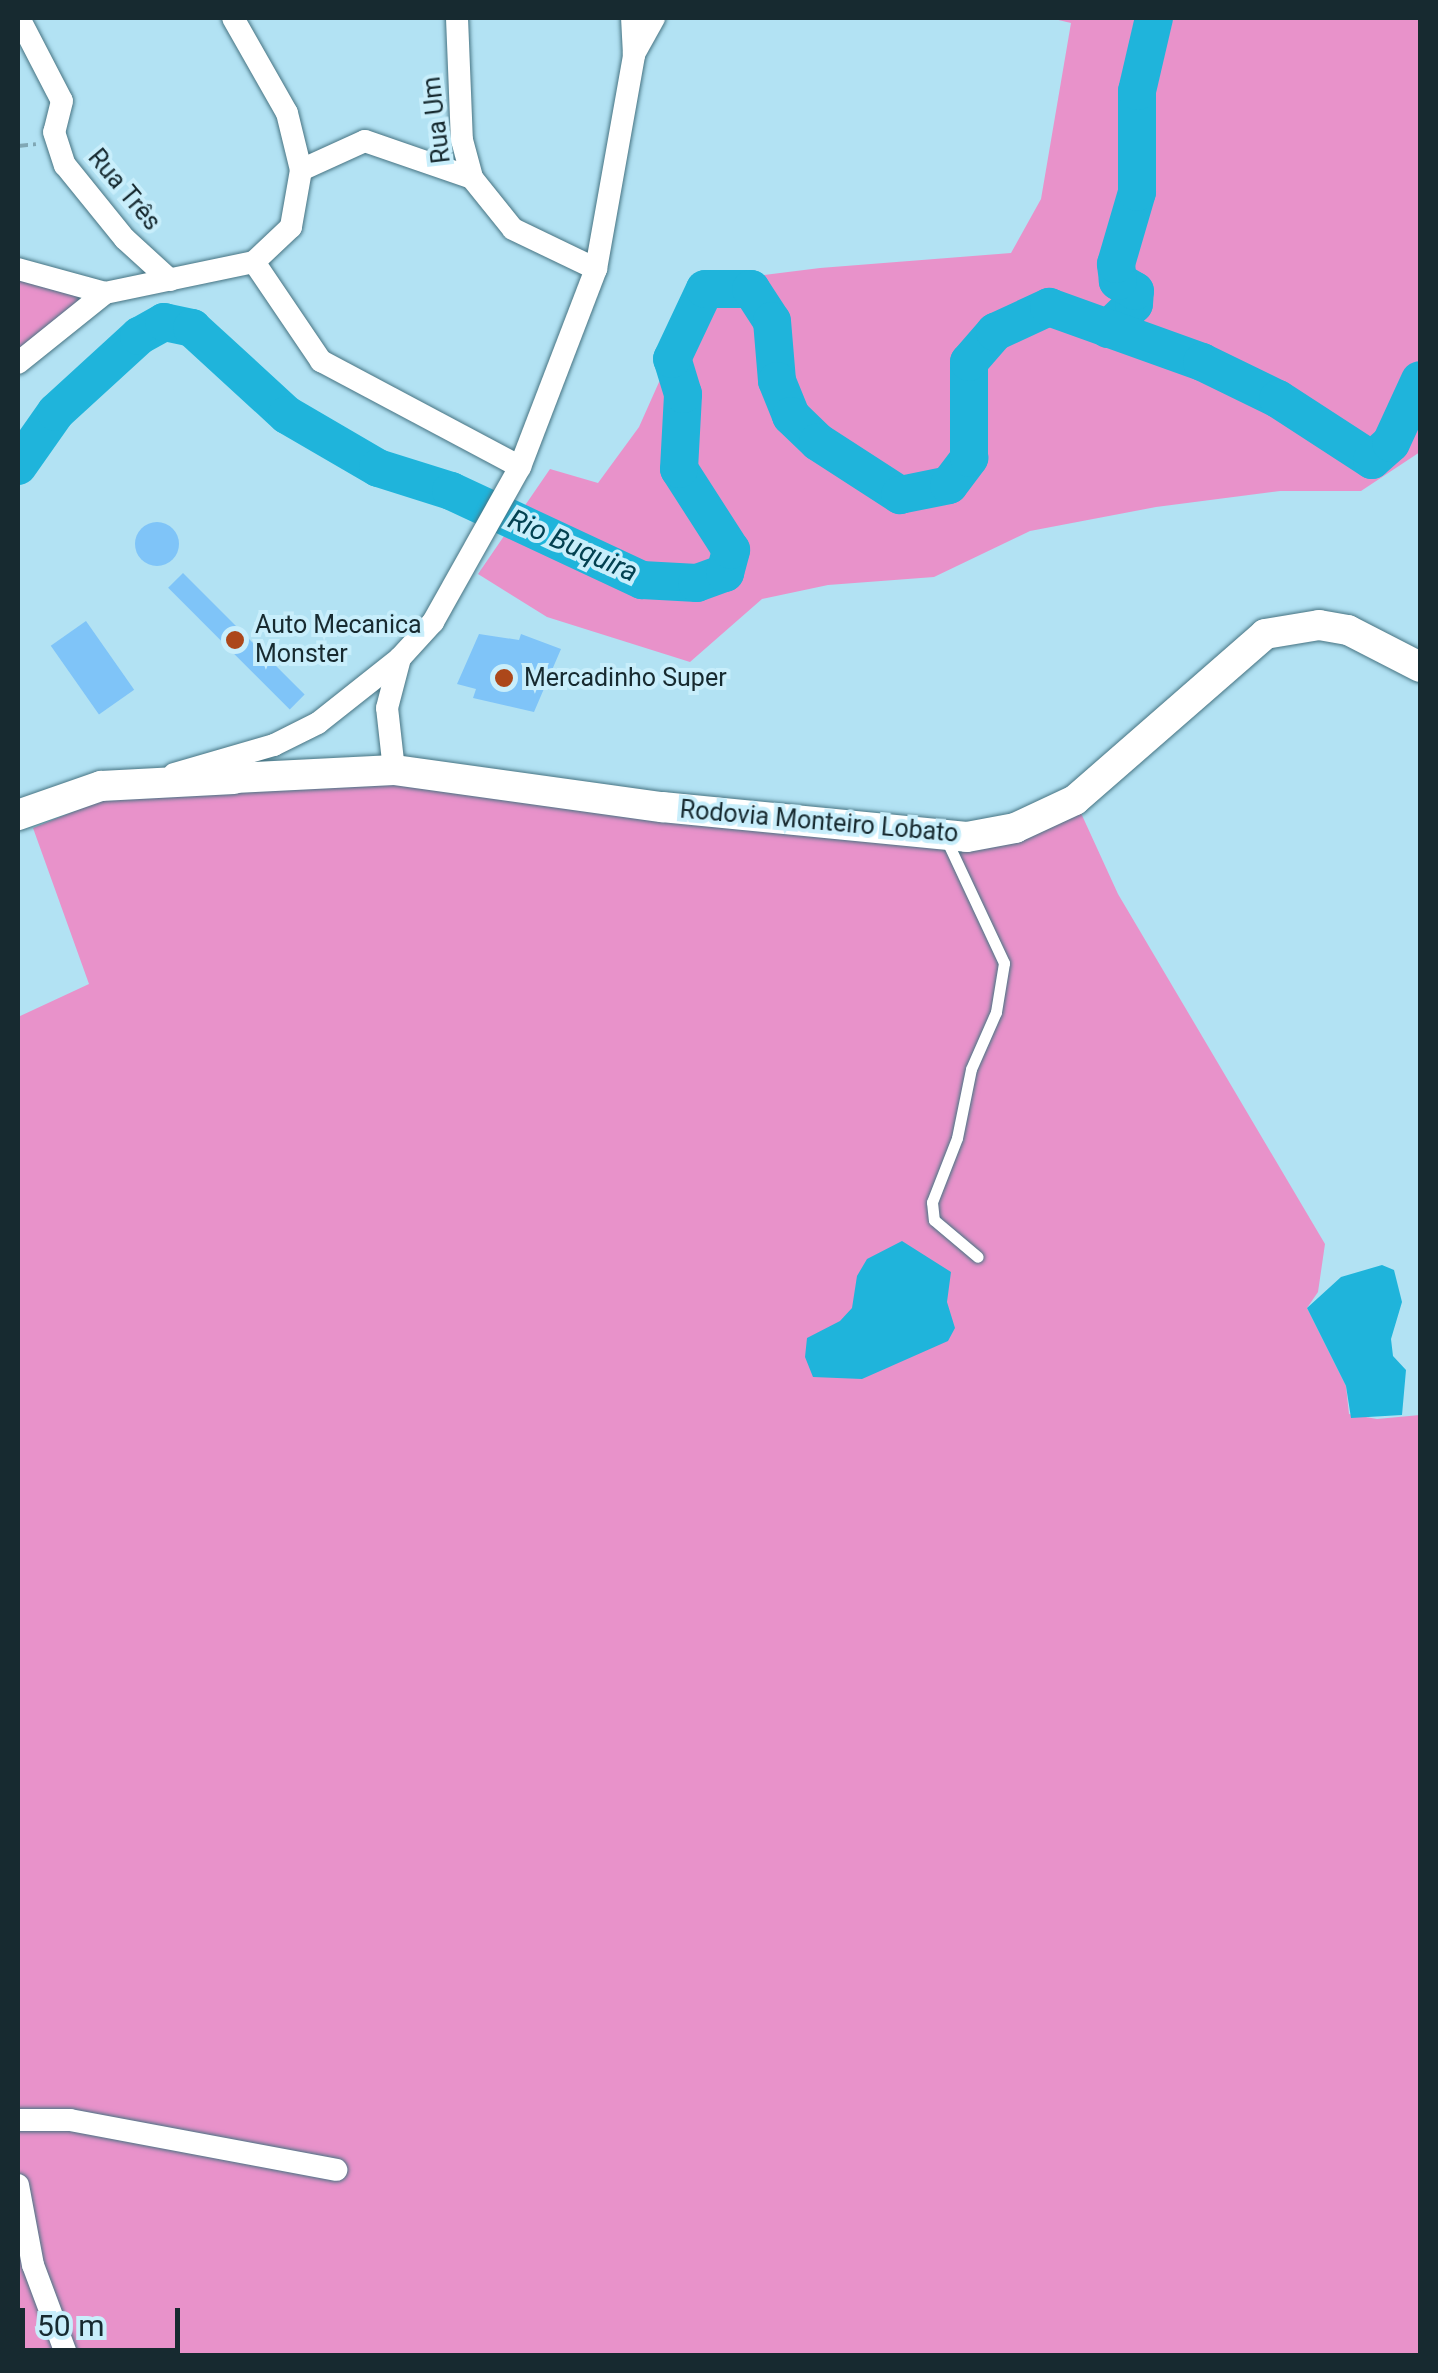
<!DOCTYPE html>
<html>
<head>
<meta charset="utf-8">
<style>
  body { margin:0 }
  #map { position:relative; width:1438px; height:2373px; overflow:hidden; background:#b2e2f3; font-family:Roboto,sans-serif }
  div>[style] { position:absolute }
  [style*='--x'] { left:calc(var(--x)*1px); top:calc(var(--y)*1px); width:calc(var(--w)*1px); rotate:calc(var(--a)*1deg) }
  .green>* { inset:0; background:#e892ca }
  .water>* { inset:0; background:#1fb4db }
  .river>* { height:38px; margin:-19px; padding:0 19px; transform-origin:19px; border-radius:19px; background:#1fb4db }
  .building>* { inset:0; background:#7fc4f8; transform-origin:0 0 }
  .round { border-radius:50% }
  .path>* { height:4px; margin-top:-2px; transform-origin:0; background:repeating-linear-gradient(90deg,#80a7b4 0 10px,transparent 0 15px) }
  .roads { filter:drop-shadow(0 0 2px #467382) drop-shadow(0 0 2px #467382) }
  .service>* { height:11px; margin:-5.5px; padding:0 5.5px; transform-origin:5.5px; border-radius:5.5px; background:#fff }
  .minor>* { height:22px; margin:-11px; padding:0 11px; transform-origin:11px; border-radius:11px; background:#fff }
  .secondary>* { height:30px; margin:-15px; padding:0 15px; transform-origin:15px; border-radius:15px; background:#fff }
  .dots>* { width:28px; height:28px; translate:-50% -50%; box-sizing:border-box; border:5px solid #c8eefb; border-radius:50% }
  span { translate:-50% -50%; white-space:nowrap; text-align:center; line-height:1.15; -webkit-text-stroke:8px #c8eefb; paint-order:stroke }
  .street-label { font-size:25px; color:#172a30 }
  .poi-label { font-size:25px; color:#172a30 }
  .left { translate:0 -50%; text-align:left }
  .water-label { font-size:28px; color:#034151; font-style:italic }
  .frame { position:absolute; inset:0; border:20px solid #172a30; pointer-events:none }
  .scale { position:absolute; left:20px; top:2308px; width:160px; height:45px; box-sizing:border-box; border:5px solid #172a30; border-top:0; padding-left:12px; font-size:30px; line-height:35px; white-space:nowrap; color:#172a30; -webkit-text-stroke:8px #c8eefb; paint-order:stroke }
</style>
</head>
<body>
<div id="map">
  <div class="green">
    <div style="clip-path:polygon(1050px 18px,1420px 18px,1420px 452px,1361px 491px,1280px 491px,1156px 507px,1030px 531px,934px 577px,828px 585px,762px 599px,690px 662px,547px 617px,478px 574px,550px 469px,598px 483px,639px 427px,684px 326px,721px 286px,751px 288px,764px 275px,820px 268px,1011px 253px,1041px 199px,1071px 23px)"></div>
    <div style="clip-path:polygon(18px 268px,93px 290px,18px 352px)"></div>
    <div style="clip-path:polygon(319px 769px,967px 837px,1075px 800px,1118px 894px,1325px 1244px,1318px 1292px,1307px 1308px,1346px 1386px,1349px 1414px,1377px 1419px,1420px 1415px,1420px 2355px,18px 2355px,18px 1017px,89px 984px,33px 828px,144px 783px)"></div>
  </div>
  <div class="water">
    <div style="clip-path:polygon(902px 1241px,951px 1272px,947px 1302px,955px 1328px,948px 1341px,862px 1379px,813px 1377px,805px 1357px,807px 1338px,840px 1321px,852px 1308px,857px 1276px,867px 1259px)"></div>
    <div style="clip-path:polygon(1382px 1265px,1394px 1270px,1402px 1302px,1391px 1339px,1393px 1356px,1406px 1370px,1402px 1415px,1351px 1418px,1346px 1386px,1307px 1308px,1341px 1277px)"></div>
  </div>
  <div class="river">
    <div style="--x:1108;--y:329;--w:36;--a:-44"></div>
    <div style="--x:1134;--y:304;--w:13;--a:-86"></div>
    <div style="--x:1135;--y:291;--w:20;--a:-150"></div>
    <div style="--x:1118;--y:281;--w:17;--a:-97"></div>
    <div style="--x:1116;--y:264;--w:75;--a:-73.7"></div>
    <div style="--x:1137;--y:192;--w:101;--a:-90"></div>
    <div style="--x:1137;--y:91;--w:75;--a:-76.9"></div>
    <div style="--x:18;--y:466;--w:66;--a:-54.9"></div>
    <div style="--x:56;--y:412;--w:113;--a:-42.5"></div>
    <div style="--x:139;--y:336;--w:29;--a:-29"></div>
    <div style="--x:164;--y:322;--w:29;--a:12"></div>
    <div style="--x:192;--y:328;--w:129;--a:42.5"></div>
    <div style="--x:287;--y:415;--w:105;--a:30.2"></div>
    <div style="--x:378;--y:468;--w:77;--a:17.5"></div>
    <div style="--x:451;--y:491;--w:211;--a:25"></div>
    <div style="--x:642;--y:580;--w:55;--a:3.1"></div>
    <div style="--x:697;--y:583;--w:30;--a:-20"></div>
    <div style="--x:725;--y:573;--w:24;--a:-75"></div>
    <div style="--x:731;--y:550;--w:96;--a:-122.7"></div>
    <div style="--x:679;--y:469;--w:75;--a:-86.9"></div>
    <div style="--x:683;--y:394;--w:37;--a:-107"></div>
    <div style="--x:672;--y:359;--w:77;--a:-64.8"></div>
    <div style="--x:705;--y:289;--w:46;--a:0"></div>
    <div style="--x:751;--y:289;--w:38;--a:57"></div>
    <div style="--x:772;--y:321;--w:60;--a:85.2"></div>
    <div style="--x:777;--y:381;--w:38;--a:68"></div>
    <div style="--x:791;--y:416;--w:37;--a:44"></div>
    <div style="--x:818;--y:442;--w:98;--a:32.9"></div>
    <div style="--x:900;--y:495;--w:50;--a:-11.5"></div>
    <div style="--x:949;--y:485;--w:34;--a:-53"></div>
    <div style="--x:969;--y:458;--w:96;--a:-90"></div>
    <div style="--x:969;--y:362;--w:40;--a:-49"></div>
    <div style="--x:995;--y:332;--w:60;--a:-24.8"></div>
    <div style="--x:1049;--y:307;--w:163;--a:19.8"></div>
    <div style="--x:1202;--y:362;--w:85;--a:26"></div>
    <div style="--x:1278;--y:399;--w:112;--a:33"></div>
    <div style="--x:1372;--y:460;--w:25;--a:-42"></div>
    <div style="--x:1391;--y:443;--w:69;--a:-65.3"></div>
  </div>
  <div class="building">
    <div class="round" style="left:135px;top:522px;width:44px;height:44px"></div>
    <div style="left:183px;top:573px;width:172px;height:21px;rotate:45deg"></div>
    <div style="left:86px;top:621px;width:84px;height:43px;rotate:55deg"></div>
    <div style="clip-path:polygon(479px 634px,519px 640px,521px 634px,561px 649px,534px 712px,473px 698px,476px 689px,457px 684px)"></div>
  </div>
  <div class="path">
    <div style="--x:18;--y:146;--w:18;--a:-6"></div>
  </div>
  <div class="roads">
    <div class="service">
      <div style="--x:946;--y:839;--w:137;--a:64.9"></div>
      <div style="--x:1004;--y:963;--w:50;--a:99.3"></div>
      <div style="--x:996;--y:1012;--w:62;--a:113.7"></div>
      <div style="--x:971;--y:1069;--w:70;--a:101.5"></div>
      <div style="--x:957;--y:1138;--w:69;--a:111.3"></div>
      <div style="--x:932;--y:1202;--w:18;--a:84"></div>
      <div style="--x:934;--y:1220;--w:57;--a:40.1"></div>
    </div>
    <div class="minor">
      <div style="--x:19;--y:18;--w:93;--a:62.6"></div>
      <div style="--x:62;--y:101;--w:32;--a:104"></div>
      <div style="--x:54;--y:132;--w:35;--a:72"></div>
      <div style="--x:65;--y:165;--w:95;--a:51"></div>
      <div style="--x:125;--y:239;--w:61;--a:42.3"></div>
      <div style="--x:233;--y:18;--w:109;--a:60.4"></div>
      <div style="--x:287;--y:113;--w:59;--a:76.2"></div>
      <div style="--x:301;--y:170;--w:58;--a:100"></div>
      <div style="--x:291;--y:227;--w:51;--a:136.6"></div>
      <div style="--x:457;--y:18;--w:122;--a:87.7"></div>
      <div style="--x:462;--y:140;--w:39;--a:75"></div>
      <div style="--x:472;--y:178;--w:65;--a:51.2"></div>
      <div style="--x:513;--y:229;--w:92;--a:25.7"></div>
      <div style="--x:634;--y:54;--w:41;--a:-60.9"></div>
      <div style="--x:301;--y:170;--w:70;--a:-24.4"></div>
      <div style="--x:365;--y:141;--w:113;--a:19.1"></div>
      <div style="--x:254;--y:262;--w:120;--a:55.9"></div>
      <div style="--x:321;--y:361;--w:225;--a:28"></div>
      <div style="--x:18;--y:269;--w:90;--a:15.4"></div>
      <div style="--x:18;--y:363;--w:112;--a:-38.8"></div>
      <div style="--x:105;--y:293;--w:152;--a:-11.8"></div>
      <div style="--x:394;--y:770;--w:62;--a:-96.4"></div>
      <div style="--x:387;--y:708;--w:52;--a:-75.4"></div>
      <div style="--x:174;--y:774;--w:104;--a:-16.2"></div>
      <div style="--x:274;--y:745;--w:49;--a:-26.6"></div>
      <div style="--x:318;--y:723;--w:105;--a:-38.4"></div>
      <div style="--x:400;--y:658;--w:49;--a:-47.5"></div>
      <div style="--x:433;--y:622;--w:178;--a:-60.7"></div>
      <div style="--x:520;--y:467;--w:212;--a:-69"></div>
      <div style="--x:596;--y:269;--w:217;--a:-79.9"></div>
      <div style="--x:634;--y:55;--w:37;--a:-93"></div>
      <div style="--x:18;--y:2120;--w:52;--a:0"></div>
      <div style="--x:70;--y:2120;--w:271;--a:10.6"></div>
      <div style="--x:18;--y:2185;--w:81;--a:79.4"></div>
      <div style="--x:33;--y:2265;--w:97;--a:69.5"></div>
    </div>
    <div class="secondary">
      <div style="--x:215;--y:779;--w:179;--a:-2.9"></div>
      <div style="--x:394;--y:770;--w:271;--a:7.9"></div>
      <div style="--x:662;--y:807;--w:306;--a:5.6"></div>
      <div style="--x:967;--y:837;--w:49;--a:-10.6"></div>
      <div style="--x:1015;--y:828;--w:66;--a:-25"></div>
      <div style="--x:1075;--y:800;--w:252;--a:-41.1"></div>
      <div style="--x:1265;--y:634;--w:55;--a:-9.5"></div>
      <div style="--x:1319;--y:625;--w:29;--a:10"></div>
      <div style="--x:1348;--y:630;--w:81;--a:27.2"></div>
      <div style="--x:18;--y:815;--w:88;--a:-19.3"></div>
      <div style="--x:101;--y:786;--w:133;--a:-3"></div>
    </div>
  </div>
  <div class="dots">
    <div style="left:235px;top:640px;background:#ac471a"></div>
    <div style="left:504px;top:678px;background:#ac471a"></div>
  </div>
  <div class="street-label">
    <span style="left:437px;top:120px;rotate:-97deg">Rua Um</span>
    <span style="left:124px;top:190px;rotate:50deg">Rua Três</span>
    <span style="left:819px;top:822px;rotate:5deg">Rodovia Monteiro Lobato</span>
  </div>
  <div class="poi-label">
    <span class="left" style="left:255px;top:640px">Auto Mecanica<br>Monster</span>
    <span class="left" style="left:524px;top:678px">Mercadinho Super</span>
  </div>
  <div class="water-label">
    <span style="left:573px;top:546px;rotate:24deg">Rio Buquira</span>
  </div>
  <div class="frame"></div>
  <div class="scale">50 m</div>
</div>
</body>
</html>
